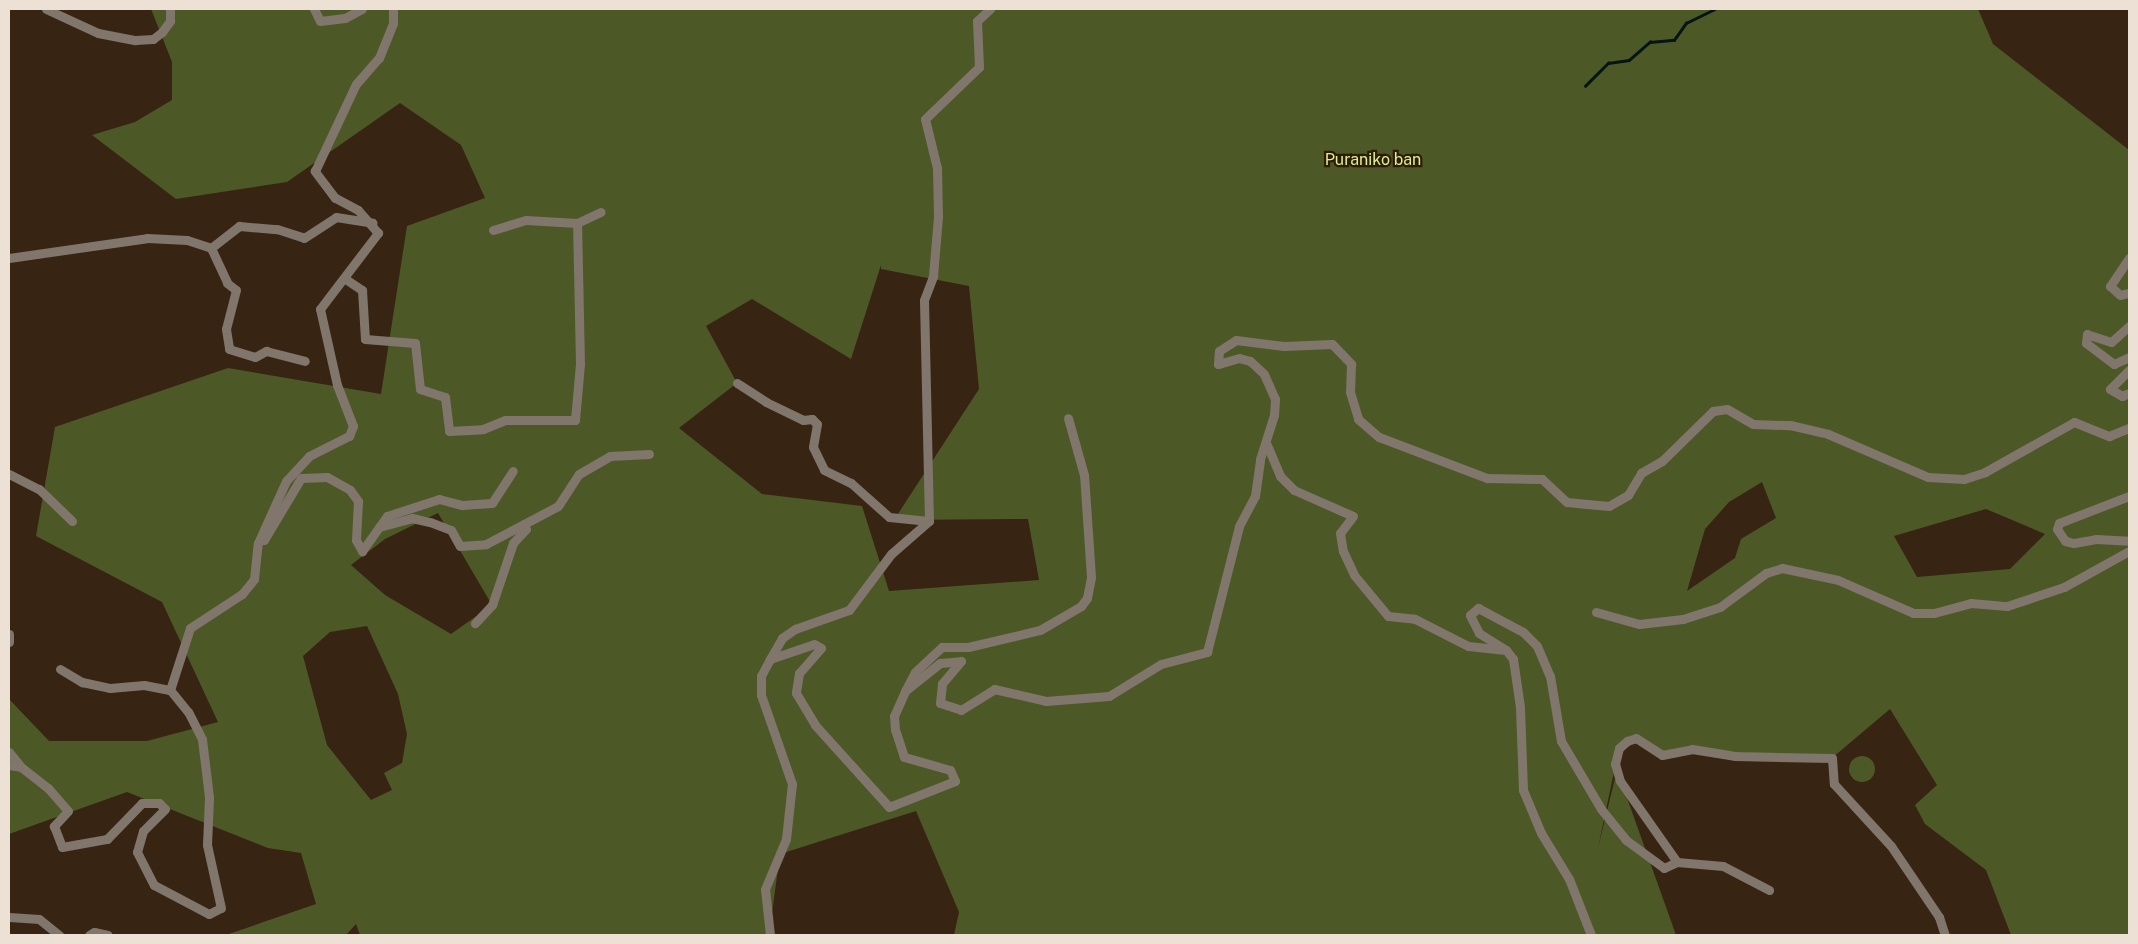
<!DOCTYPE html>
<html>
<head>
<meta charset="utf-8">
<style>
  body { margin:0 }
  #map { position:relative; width:2138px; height:944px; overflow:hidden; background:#382412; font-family:"Public Sans",sans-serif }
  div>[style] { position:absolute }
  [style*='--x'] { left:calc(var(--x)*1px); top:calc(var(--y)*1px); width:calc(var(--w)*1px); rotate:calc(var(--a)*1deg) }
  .green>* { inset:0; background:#4d5827 }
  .round { border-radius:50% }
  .stream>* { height:2.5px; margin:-1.25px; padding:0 1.25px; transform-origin:1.25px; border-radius:1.25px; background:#051415 }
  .minor>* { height:9px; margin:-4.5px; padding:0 4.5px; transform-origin:4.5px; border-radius:4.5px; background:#80766c }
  span { translate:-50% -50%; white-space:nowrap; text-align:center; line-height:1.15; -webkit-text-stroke:4.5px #2e1b09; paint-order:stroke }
  .park-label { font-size:16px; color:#d8f287 }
  .frame { position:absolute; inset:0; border:10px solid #ede0d5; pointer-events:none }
</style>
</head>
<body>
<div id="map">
  <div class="green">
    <div style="clip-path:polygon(evenodd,151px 9px,1978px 9px,1993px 44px,2129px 150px,2129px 935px,2011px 935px,1986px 870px,1925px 824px,1915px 805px,1937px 785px,1890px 709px,1832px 758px,1692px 749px,1662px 755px,1636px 738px,1619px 748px,1598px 848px,1617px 770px,1676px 935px,954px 935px,959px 912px,916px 811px,780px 854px,769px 935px,360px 935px,356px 924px,346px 935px,226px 935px,316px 904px,301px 853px,268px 848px,127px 792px,9px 834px,9px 699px,49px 741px,147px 741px,218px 722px,162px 602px,36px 536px,55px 427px,228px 368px,381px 394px,407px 226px,485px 198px,461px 145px,400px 103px,287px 182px,176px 199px,92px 135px,135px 122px,172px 100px,172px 62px,151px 9px,881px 265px,881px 269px,969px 286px,979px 389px,894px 520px,1028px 519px,1039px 580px,889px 591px,862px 506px,762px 494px,679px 428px,737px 383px,706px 326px,752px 299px,851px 359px,881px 265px,151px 9px,1762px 482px,1776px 518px,1741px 539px,1735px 558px,1687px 591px,1705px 529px,1729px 502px,1762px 482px,151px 9px,1986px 509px,2045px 534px,2010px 569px,1917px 577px,1894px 536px,1986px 509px,151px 9px,438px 513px,492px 605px,451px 634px,385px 595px,351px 565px,385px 539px,438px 513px,151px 9px,367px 626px,398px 694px,407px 734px,402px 763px,384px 773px,392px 790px,371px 800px,327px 745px,303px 656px,330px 632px,367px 626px)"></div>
    <div class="round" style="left:1849px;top:756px;width:26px;height:26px"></div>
  </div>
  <div class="stream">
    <div style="--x:1585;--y:86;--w:33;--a:-45"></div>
    <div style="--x:1608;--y:63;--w:21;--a:-8"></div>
    <div style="--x:1629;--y:60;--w:28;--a:-41"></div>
    <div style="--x:1650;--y:42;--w:24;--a:-5"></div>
    <div style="--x:1674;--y:40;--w:21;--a:-55"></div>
    <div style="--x:1686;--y:23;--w:32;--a:-26"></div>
  </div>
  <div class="minor">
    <div style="--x:46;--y:9;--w:57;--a:24.8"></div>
    <div style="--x:98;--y:33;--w:38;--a:11"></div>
    <div style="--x:135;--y:40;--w:18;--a:-3"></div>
    <div style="--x:153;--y:39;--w:11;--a:-38"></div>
    <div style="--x:162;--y:32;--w:14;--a:-54"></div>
    <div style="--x:170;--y:21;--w:12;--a:-90"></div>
    <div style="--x:314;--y:9;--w:13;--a:63"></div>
    <div style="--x:320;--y:21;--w:25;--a:-7"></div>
    <div style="--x:345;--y:18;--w:19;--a:-28"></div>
    <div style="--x:493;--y:230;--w:34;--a:-17"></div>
    <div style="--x:526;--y:220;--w:51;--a:3.4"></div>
    <div style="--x:211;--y:248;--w:38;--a:65"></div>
    <div style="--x:227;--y:283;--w:11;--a:38"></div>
    <div style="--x:236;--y:290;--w:40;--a:104.4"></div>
    <div style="--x:226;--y:329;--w:20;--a:81"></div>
    <div style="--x:229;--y:349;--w:27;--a:17"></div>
    <div style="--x:255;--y:357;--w:13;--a:-29"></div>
    <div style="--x:266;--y:351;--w:40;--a:14.4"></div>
    <div style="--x:9;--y:258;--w:139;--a:-8.2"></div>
    <div style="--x:147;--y:238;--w:40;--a:2.9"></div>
    <div style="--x:187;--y:240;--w:25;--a:18"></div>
    <div style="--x:211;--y:248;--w:36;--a:-38"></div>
    <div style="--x:239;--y:226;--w:38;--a:5"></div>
    <div style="--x:277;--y:229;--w:28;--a:18"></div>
    <div style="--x:304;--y:238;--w:38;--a:-33"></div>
    <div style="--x:336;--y:217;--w:37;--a:9"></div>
    <div style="--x:2129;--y:258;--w:34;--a:124"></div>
    <div style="--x:2110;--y:286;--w:13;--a:42"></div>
    <div style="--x:2120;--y:295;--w:9;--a:-13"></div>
    <div style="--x:344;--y:278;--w:22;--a:34"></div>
    <div style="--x:362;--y:290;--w:49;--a:86.5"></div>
    <div style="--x:365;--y:339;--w:50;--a:4.6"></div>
    <div style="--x:415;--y:343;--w:46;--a:83.8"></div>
    <div style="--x:420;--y:389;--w:26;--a:18"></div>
    <div style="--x:445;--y:397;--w:34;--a:83"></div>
    <div style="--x:449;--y:431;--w:34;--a:-3"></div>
    <div style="--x:483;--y:429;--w:24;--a:-22"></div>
    <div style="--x:505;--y:420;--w:70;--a:0"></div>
    <div style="--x:575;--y:420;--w:56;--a:-84.9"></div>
    <div style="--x:580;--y:364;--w:141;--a:-91.2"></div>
    <div style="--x:577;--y:223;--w:26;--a:-25"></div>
    <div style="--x:2129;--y:326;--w:24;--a:138"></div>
    <div style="--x:2111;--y:342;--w:25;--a:-162"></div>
    <div style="--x:2087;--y:334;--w:9;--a:96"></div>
    <div style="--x:2086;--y:343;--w:35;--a:37"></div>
    <div style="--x:2114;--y:364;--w:17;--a:-25"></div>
    <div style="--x:2129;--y:370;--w:27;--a:135"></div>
    <div style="--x:2110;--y:389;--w:14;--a:30"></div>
    <div style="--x:2122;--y:396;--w:8;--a:-23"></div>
    <div style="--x:737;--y:383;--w:35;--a:33"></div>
    <div style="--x:766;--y:402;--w:41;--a:25.9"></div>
    <div style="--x:803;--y:420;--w:9;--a:-6"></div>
    <div style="--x:812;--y:419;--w:7;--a:45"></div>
    <div style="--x:817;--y:424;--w:23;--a:100"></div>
    <div style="--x:813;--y:447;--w:25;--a:64"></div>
    <div style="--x:824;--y:470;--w:30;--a:26"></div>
    <div style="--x:851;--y:483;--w:51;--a:41.8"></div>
    <div style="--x:889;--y:517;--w:40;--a:5.7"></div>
    <div style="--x:1267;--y:445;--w:34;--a:67"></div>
    <div style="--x:1280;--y:476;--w:20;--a:45"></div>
    <div style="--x:1294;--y:490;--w:64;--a:23.8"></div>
    <div style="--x:1353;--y:516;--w:21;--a:127"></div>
    <div style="--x:1340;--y:533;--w:18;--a:81"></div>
    <div style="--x:1343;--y:551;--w:26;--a:65"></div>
    <div style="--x:1354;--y:575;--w:53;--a:50.3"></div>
    <div style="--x:1388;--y:616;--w:27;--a:6"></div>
    <div style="--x:1415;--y:619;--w:59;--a:27"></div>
    <div style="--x:1468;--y:646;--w:38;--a:6"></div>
    <div style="--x:9;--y:474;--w:34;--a:27"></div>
    <div style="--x:39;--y:489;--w:46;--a:44.1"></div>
    <div style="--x:2129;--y:496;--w:75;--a:158.9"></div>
    <div style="--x:2059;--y:523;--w:6;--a:108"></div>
    <div style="--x:2057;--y:529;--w:14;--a:56"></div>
    <div style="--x:2065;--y:541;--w:9;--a:13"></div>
    <div style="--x:2074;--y:543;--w:22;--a:-10"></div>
    <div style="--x:2096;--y:539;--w:33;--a:3"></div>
    <div style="--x:524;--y:524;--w:38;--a:-28"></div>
    <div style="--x:558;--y:506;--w:38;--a:-57"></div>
    <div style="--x:579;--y:474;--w:36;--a:-30"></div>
    <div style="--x:610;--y:456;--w:39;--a:-3"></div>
    <div style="--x:379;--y:527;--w:34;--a:-15"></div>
    <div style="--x:412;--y:518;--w:18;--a:13"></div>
    <div style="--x:430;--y:522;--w:22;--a:21"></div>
    <div style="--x:451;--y:530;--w:18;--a:61"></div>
    <div style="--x:460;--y:546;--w:26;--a:-4"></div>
    <div style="--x:486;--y:544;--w:43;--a:-27.8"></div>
    <div style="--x:524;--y:524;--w:5;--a:68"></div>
    <div style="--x:526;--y:529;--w:19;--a:133"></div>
    <div style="--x:513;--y:543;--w:65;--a:108.7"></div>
    <div style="--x:492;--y:605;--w:25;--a:133"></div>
    <div style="--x:260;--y:539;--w:4;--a:14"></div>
    <div style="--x:264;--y:540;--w:72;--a:-59.2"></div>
    <div style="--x:301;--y:478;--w:26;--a:-2"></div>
    <div style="--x:327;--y:477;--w:26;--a:29"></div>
    <div style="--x:350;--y:490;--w:14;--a:54"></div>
    <div style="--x:358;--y:501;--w:39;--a:93"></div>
    <div style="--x:356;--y:540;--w:13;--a:61"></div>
    <div style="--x:362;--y:551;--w:43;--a:-54.5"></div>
    <div style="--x:387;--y:516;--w:55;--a:-18.1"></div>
    <div style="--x:439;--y:499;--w:24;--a:15"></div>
    <div style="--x:462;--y:505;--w:30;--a:-4"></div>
    <div style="--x:492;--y:503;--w:38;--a:-57"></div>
    <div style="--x:1596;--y:612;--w:45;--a:15.6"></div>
    <div style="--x:1639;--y:624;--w:44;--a:-6.5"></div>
    <div style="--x:1683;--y:619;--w:39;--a:-18"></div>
    <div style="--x:1720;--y:607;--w:57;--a:-36.5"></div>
    <div style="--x:1766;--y:573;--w:17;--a:-17"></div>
    <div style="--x:1782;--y:568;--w:57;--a:12.1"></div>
    <div style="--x:1838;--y:580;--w:82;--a:23.7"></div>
    <div style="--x:1913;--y:613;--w:21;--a:0"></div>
    <div style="--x:1934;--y:613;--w:38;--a:-15"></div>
    <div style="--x:1971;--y:603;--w:36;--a:5"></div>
    <div style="--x:2007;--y:606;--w:60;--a:-18.4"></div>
    <div style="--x:2064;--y:587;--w:74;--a:-29"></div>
    <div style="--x:9;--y:634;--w:8;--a:90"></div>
    <div style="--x:770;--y:659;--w:24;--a:-60"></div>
    <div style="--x:782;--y:638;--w:16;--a:-35"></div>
    <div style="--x:795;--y:629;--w:57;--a:-19.4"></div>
    <div style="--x:849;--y:610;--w:70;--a:-53.1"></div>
    <div style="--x:891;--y:554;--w:50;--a:-41"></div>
    <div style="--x:929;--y:521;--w:221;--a:-91.3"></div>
    <div style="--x:924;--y:300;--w:26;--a:-69"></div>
    <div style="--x:933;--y:276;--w:60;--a:-85.2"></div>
    <div style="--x:938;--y:216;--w:48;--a:-91.2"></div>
    <div style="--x:937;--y:168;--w:50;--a:-103.8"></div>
    <div style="--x:925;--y:119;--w:75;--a:-43.9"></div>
    <div style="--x:979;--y:67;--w:46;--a:-92.5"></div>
    <div style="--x:977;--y:21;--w:18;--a:-43"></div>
    <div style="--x:60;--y:669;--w:26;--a:31"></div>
    <div style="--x:82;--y:682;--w:29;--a:12"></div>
    <div style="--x:110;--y:688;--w:34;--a:-5"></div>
    <div style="--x:144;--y:685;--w:26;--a:11"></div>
    <div style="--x:905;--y:691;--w:21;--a:-62"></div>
    <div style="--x:915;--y:672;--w:37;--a:-43"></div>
    <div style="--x:942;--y:647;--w:26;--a:0"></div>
    <div style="--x:968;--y:647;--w:74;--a:-13.3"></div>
    <div style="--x:1040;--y:630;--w:48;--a:-30.3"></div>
    <div style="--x:1081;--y:606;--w:10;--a:-53"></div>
    <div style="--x:1087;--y:598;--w:21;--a:-79"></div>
    <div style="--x:1091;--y:577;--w:102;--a:-93.9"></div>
    <div style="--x:1084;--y:475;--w:59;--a:-105.7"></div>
    <div style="--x:9;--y:752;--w:19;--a:51"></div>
    <div style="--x:9;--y:765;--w:12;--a:9"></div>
    <div style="--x:21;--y:767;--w:34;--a:38"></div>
    <div style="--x:48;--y:788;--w:30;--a:49"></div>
    <div style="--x:68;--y:811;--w:21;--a:133"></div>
    <div style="--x:54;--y:826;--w:22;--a:69"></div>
    <div style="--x:62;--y:847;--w:46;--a:-10.1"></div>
    <div style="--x:107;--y:839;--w:50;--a:-45.8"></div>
    <div style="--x:142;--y:803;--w:17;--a:0"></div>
    <div style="--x:159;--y:803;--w:8;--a:45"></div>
    <div style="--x:165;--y:809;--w:31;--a:135"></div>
    <div style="--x:143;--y:831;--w:22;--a:106"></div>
    <div style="--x:137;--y:852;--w:37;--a:63"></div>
    <div style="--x:154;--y:885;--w:62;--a:27.8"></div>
    <div style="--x:209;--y:914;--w:13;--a:-27"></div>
    <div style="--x:221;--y:908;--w:65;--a:-102.5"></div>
    <div style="--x:207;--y:845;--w:48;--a:-87.6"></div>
    <div style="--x:209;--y:797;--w:58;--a:-96.9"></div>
    <div style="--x:202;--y:739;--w:30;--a:-117"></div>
    <div style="--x:188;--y:712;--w:28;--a:-129"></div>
    <div style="--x:170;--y:690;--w:65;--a:-72.1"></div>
    <div style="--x:190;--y:628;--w:62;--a:-33.2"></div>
    <div style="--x:242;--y:594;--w:19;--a:-51"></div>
    <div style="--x:254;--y:579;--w:36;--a:-84"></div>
    <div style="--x:258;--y:543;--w:68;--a:-65.7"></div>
    <div style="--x:286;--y:481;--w:34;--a:-47"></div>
    <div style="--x:309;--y:456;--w:45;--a:-26.6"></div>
    <div style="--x:349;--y:436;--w:11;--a:-68"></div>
    <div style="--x:353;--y:426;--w:44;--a:-111.3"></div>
    <div style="--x:337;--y:385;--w:78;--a:-102.6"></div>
    <div style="--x:320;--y:309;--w:96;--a:-52.7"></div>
    <div style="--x:378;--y:233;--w:30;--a:-131"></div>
    <div style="--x:358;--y:210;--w:26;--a:-152"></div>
    <div style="--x:335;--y:198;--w:34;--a:-127"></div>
    <div style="--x:315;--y:171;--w:96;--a:-64.8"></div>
    <div style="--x:356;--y:84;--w:35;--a:-49"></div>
    <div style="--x:379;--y:58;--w:38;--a:-68"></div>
    <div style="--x:393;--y:23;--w:14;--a:-90"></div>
    <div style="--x:1677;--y:862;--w:99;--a:-125.1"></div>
    <div style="--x:1620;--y:781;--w:18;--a:-106"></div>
    <div style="--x:1615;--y:764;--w:16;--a:-76"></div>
    <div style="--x:1619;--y:748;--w:11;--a:-41"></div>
    <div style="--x:1627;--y:741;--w:9;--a:-18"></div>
    <div style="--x:1636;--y:738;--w:31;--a:33"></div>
    <div style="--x:1662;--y:755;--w:31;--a:-11"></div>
    <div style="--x:1692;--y:749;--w:44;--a:9.2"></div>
    <div style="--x:1735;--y:756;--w:97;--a:1.2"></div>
    <div style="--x:1832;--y:758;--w:26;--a:86"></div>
    <div style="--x:1834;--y:784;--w:84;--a:47.4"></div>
    <div style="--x:1891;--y:846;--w:86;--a:55.9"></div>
    <div style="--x:1939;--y:917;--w:19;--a:72"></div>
    <div style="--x:9;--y:917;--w:30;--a:4"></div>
    <div style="--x:39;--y:919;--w:26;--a:39"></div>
    <div style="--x:89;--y:935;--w:6;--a:-31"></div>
    <div style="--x:94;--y:932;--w:14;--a:12"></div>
    <div style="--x:770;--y:935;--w:46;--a:-96.2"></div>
    <div style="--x:765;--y:889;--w:54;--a:-67.2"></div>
    <div style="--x:786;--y:839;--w:55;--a:-83.8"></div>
    <div style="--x:792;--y:784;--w:94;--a:-109.2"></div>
    <div style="--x:761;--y:695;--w:19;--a:-90"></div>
    <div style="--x:761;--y:676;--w:19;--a:-62"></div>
    <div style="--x:770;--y:659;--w:46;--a:-18.8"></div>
    <div style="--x:814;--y:644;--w:8;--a:30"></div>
    <div style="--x:821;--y:648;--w:33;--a:131"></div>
    <div style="--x:799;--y:673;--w:20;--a:99"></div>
    <div style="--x:796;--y:693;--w:37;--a:59"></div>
    <div style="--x:815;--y:725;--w:110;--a:47.9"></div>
    <div style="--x:889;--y:807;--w:71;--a:-21.5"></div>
    <div style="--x:955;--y:781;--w:12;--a:-114"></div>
    <div style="--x:950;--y:770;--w:48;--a:-164.2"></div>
    <div style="--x:904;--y:757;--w:28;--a:-108"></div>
    <div style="--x:895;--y:730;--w:14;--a:-94"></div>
    <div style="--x:894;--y:716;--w:27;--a:-66"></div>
    <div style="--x:905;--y:691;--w:45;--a:-38.7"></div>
    <div style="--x:940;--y:663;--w:21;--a:-5"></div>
    <div style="--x:961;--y:661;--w:30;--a:130"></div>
    <div style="--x:942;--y:684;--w:19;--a:96"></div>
    <div style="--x:940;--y:703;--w:22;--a:18"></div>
    <div style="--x:961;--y:710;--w:39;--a:-32"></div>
    <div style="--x:994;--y:689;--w:53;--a:13"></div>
    <div style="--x:1046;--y:701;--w:63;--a:-4.5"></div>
    <div style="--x:1109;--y:696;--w:61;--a:-31.6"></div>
    <div style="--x:1161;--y:664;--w:48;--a:-14.6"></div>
    <div style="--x:1207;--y:652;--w:130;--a:-75.7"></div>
    <div style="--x:1239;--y:526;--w:34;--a:-62"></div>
    <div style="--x:1255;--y:496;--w:37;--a:-82"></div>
    <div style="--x:1260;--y:459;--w:46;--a:-72.3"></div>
    <div style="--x:1274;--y:415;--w:16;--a:-86"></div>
    <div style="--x:1275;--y:399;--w:27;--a:-114"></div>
    <div style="--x:1264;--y:374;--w:19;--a:-137"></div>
    <div style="--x:1250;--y:361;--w:11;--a:-165"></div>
    <div style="--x:1239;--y:358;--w:22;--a:164"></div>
    <div style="--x:1218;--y:364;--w:13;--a:-86"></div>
    <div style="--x:1219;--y:351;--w:20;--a:-33"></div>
    <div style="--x:1236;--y:340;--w:48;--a:7.1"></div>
    <div style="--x:1284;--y:346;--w:48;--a:-2.4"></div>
    <div style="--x:1332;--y:344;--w:28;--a:46"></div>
    <div style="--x:1351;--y:364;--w:28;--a:92"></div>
    <div style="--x:1350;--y:392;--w:28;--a:73"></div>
    <div style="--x:1358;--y:419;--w:28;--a:41"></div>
    <div style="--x:1379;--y:437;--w:116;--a:20.8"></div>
    <div style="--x:1487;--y:478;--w:55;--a:1"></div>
    <div style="--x:1542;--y:479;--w:34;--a:43"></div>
    <div style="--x:1567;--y:502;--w:20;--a:6"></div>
    <div style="--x:1587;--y:504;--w:22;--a:5"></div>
    <div style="--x:1609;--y:506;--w:22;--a:-30"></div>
    <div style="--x:1628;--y:495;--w:26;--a:-59"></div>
    <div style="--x:1641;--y:473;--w:24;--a:-30"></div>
    <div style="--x:1662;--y:461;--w:71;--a:-44.4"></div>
    <div style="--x:1713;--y:411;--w:14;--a:-8"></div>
    <div style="--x:1727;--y:409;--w:30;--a:30"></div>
    <div style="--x:1753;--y:424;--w:37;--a:2"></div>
    <div style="--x:1790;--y:425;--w:39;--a:13"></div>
    <div style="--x:1828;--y:434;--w:109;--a:23.3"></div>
    <div style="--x:1928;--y:477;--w:36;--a:3"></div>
    <div style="--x:1964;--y:479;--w:22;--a:-18"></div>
    <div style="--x:1985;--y:472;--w:102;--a:-29.3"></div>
    <div style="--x:2074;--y:422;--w:38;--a:22"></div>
    <div style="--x:2109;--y:436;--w:22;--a:-22"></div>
    <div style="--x:1591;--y:935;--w:60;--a:-111.4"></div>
    <div style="--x:1569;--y:879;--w:54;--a:-121.3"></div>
    <div style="--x:1541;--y:833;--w:47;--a:-112.7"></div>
    <div style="--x:1523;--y:790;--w:83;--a:-92.1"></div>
    <div style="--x:1520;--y:707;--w:49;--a:-98.3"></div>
    <div style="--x:1513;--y:659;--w:11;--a:-128"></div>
    <div style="--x:1506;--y:650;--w:32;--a:-148"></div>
    <div style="--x:1479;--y:633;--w:20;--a:-117"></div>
    <div style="--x:1470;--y:615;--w:11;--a:-41"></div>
    <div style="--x:1478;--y:608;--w:51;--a:28.1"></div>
    <div style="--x:1523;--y:632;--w:20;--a:45"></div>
    <div style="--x:1537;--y:646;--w:33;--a:67"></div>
    <div style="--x:1550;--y:676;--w:66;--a:80.4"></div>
    <div style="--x:1561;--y:741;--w:79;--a:59.5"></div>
    <div style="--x:1601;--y:809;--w:40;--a:51"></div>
    <div style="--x:1626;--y:840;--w:47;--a:36.4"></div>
    <div style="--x:1664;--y:868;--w:14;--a:-25"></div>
    <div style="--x:1677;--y:862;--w:46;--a:5"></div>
    <div style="--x:1723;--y:866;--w:52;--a:27.6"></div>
  </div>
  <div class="park-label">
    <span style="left:1373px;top:160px">Puraniko ban</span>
  </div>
  <div class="frame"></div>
</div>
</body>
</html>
